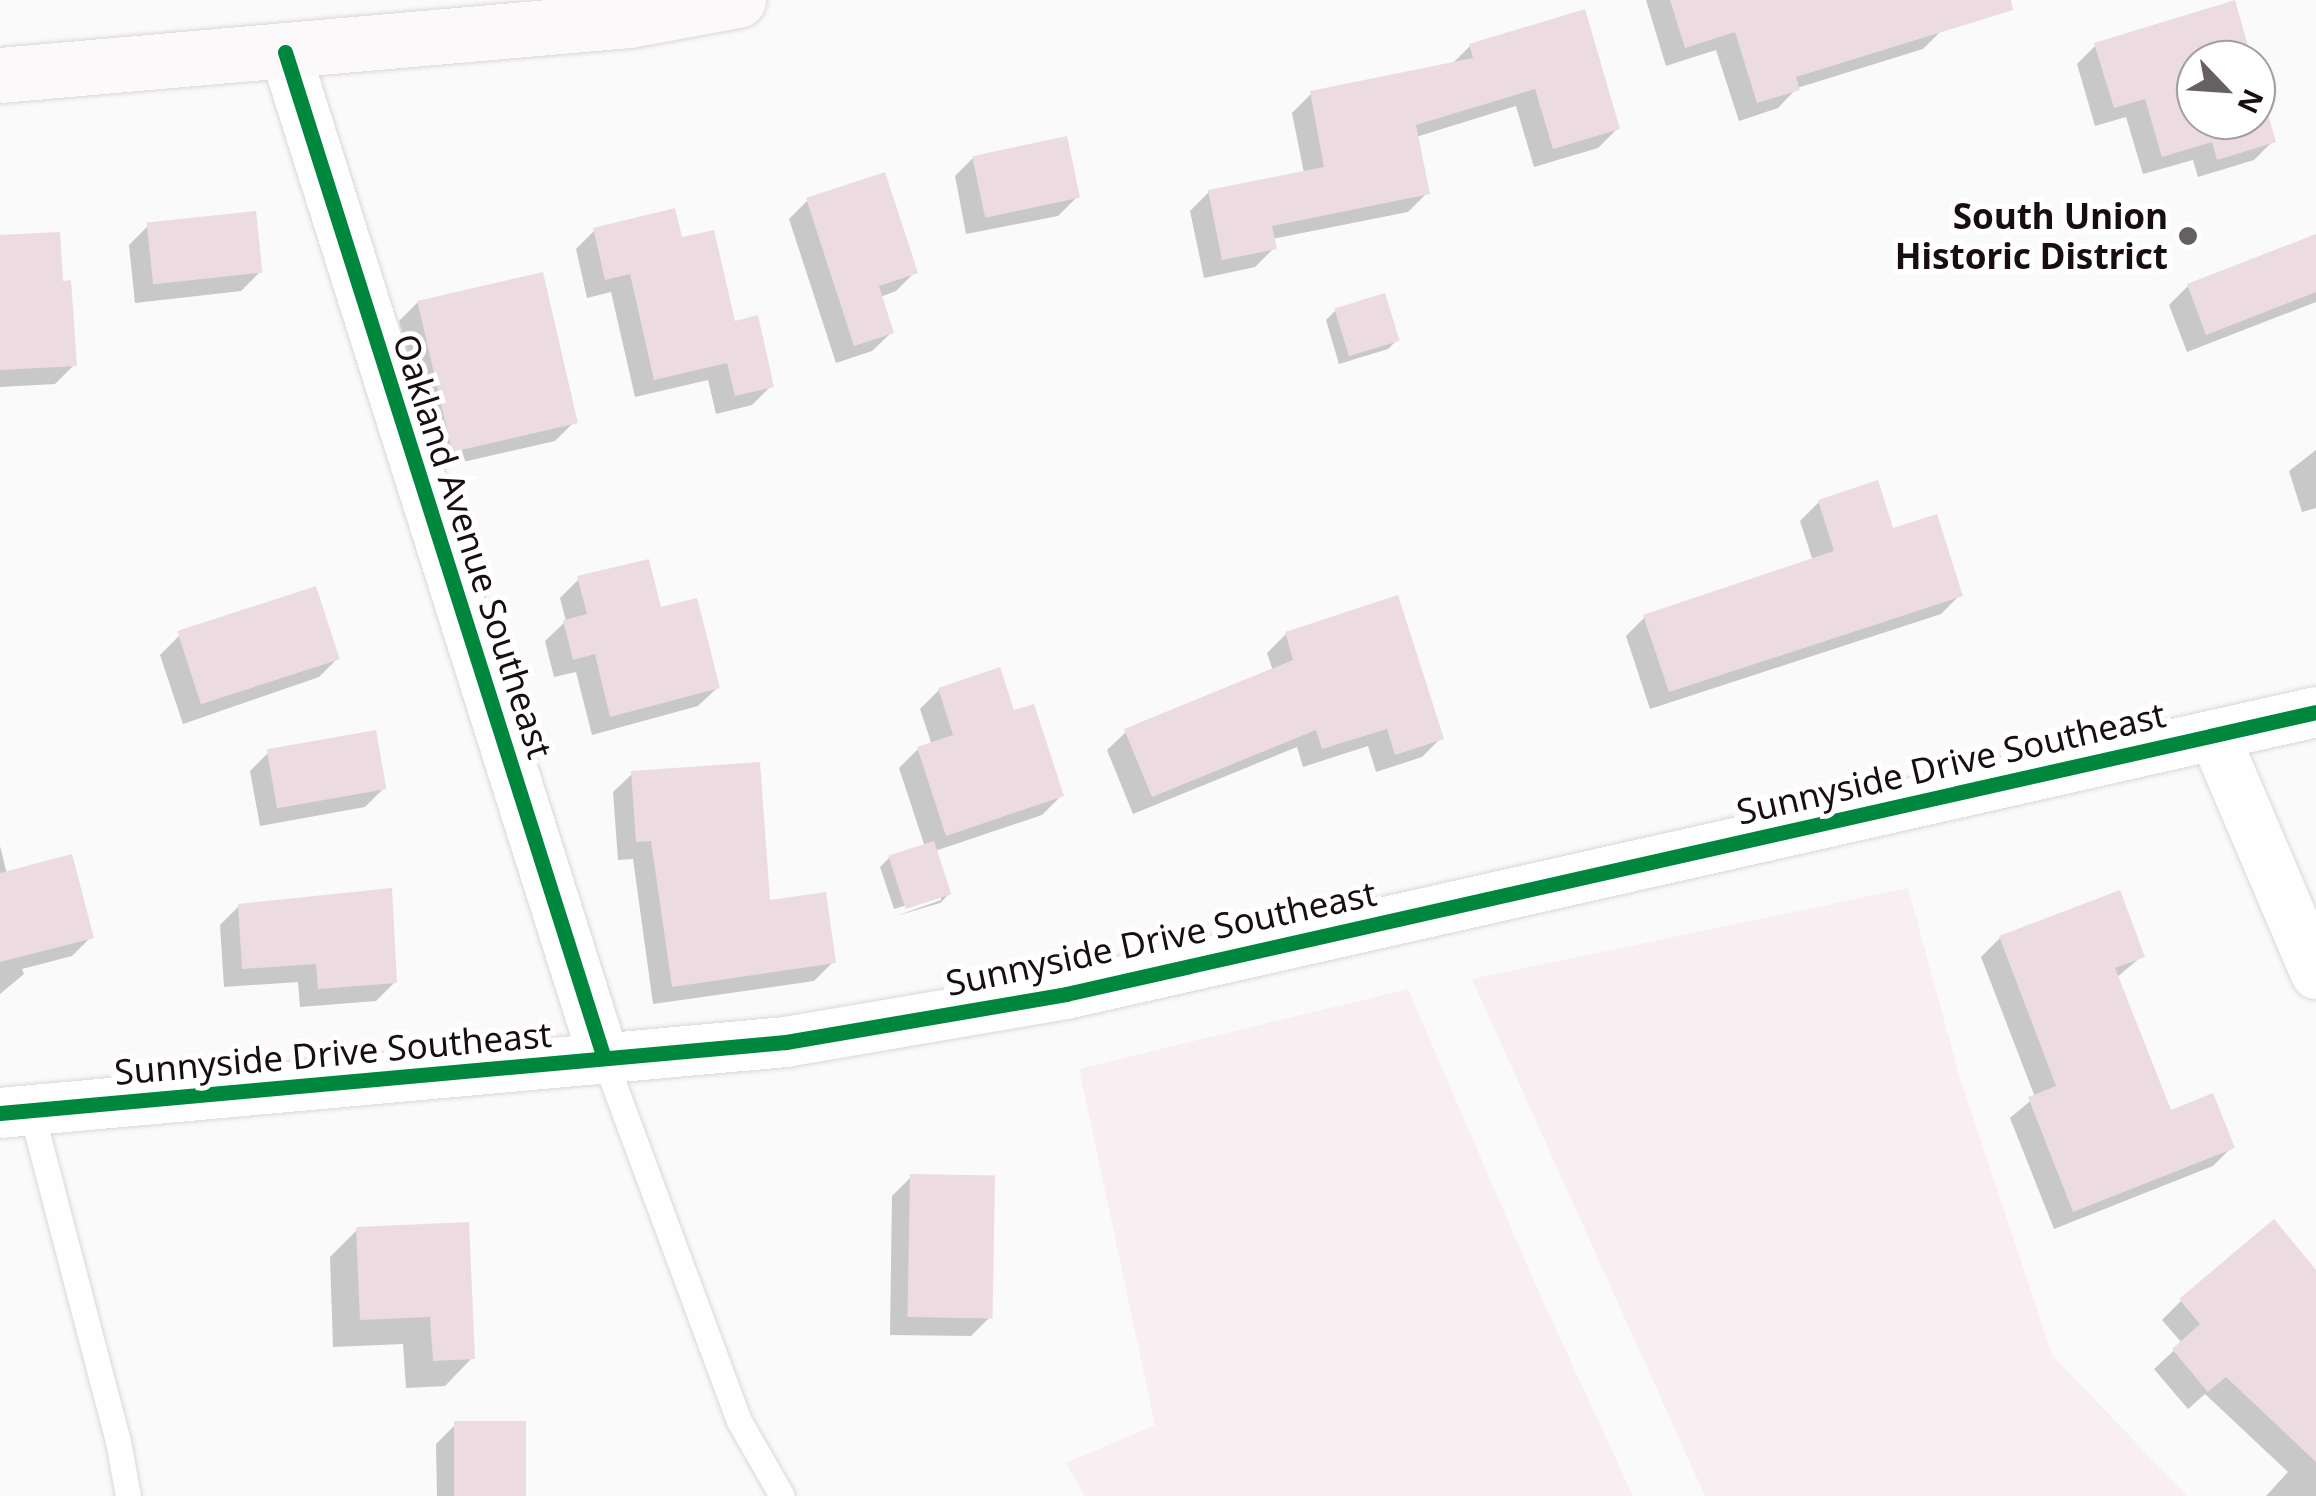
<!DOCTYPE html>
<html>
<head>
<meta charset="utf-8">
<style>
  body { margin:0 }
  #map { position:relative; width:2316px; height:1496px; overflow:hidden; background:#fafafa; font-family:"Noto Sans",sans-serif }
  div>[style] { position:absolute }
  [style*='--x'] { left:calc(var(--x)*1px); top:calc(var(--y)*1px); width:calc(var(--w)*1px); rotate:calc(var(--a)*1deg) }
  .green>* { inset:0; background:#f9eef1 }
  .shadow>* { inset:0; background:#0003 }
  .building>* { inset:0; background:#ecdce1; transform-origin:0 0 }
  .roads { filter:drop-shadow(0 0 2px #dcd6d8) drop-shadow(0 0 2px #dcd6d8) }
  .service>* { height:25px; margin:-12.5px; padding:0 12.5px; transform-origin:12.5px; border-radius:12.5px; background:#fefefe }
  .minor>* { height:50px; margin:-25px; padding:0 25px; transform-origin:25px; border-radius:25px; background:#fefefe }
  .secondary>* { height:55px; margin:-27.5px; padding:0 27.5px; transform-origin:27.5px; border-radius:27.5px; background:#fcf9fa }
  .cycleway>* { height:15px; margin:-7.5px; padding:0 7.5px; transform-origin:7.5px; border-radius:7.5px; background:#00873e }
  .dots>* { width:28px; height:28px; translate:-50% -50%; box-sizing:border-box; border:5px solid #fff; border-radius:50% }
  span { translate:-50% -50%; white-space:nowrap; text-align:center; line-height:1.15; -webkit-text-stroke:10px #fff; paint-order:stroke }
  .poi-label { font-size:35px; color:#180d11; font-weight:700 }
  .right { translate:-100% -50%; text-align:right }
  .street-label { font-size:35px; color:#180d11 }
  .north { position:absolute; left:2176px; top:40px; width:100px; height:100px; box-sizing:border-box; background:#fff; border:2px solid #a39ea0; border-radius:50%; rotate:115deg; font-size:28px; font-weight:700; line-height:40px; text-align:center; color:#180d11 }
  .north::after { content:''; display:block; margin:auto; width:35px; height:45px; background:#676063; clip-path:polygon(50% 0,100% 100%,50% 72%,0 100%) }
</style>
</head>
<body>
<div id="map">
  <div class="green">
    <div style="clip-path:polygon(1908px 888px,1960px 1078px,2052px 1355px,2187px 1496px,1705px 1496px,1472px 979px)"></div>
    <div style="clip-path:polygon(1408px 989px,1536px 1286px,1633px 1496px,1085px 1496px,1066px 1463px,1155px 1425px,1079px 1069px)"></div>
  </div>
  <div class="shadow">
    <div style="clip-path:polygon(1646px 0,1932px 0,1942px 30px,1923px 49px,1797px 88px,1778px 108px,1739px 121px,1716px 50px,1666px 66px)"></div>
    <div style="clip-path:polygon(2096px 45px,2250px 60px,2196px 60px,2196px 120px,2256px 120px,2256px 82px,2273px 141px,2254px 160px,2198px 177px,2193px 160px,2143px 174px,2126px 117px,2095px 126px,2077px 64px)"></div>
    <div style="clip-path:polygon(1470px 46px,1617px 129px,1598px 148px,1534px 167px,1516px 106px,1416px 137px,1427px 193px,1408px 212px,1272px 239px,1274px 248px,1255px 267px,1204px 278px,1190px 211px,1209px 192px,1304px 173px,1292px 113px,1311px 94px,1451px 65px)"></div>
    <div style="clip-path:polygon(974px 157px,1077px 197px,1058px 216px,966px 234px,955px 176px)"></div>
    <div style="clip-path:polygon(808px 200px,915px 272px,896px 291px,880px 297px,891px 333px,872px 351px,836px 363px,789px 219px)"></div>
    <div style="clip-path:polygon(148px 226px,260px 272px,241px 291px,135px 303px,129px 245px)"></div>
    <div style="clip-path:polygon(595px 230px,733px 324px,771px 386px,752px 405px,716px 414px,708px 380px,635px 397px,611px 292px,587px 298px,576px 249px)"></div>
    <div style="clip-path:polygon(2316px 236px,2316px 302px,2187px 352px,2169px 305px,2188px 286px)"></div>
    <div style="clip-path:polygon(0 237px,74px 365px,55px 384px,0 387px)"></div>
    <div style="clip-path:polygon(418px 302px,574px 422px,555px 441px,432px 469px,399px 321px)"></div>
    <div style="clip-path:polygon(1335px 311px,1397px 340px,1388px 349px,1339px 364px,1326px 320px)"></div>
    <div style="clip-path:polygon(2316px 450px,2316px 508px,2302px 512px,2289px 471px)"></div>
    <div style="clip-path:polygon(1819px 502px,1892px 531px,1960px 595px,1941px 614px,1650px 709px,1626px 636px,1645px 617px,1813px 561px,1800px 521px)"></div>
    <div style="clip-path:polygon(579px 579px,659px 610px,717px 688px,698px 706px,592px 735px,576px 672px,554px 677px,545px 641px,566px 621px,560px 598px)"></div>
    <div style="clip-path:polygon(1286px 634px,1441px 738px,1422px 757px,1376px 772px,1368px 746px,1303px 767px,1297px 747px,1133px 814px,1107px 750px,1126px 732px,1273px 671px,1267px 653px)"></div>
    <div style="clip-path:polygon(179px 636px,338px 658px,319px 677px,183px 724px,160px 655px)"></div>
    <div style="clip-path:polygon(939px 690px,1013px 713px,1061px 796px,1042px 815px,935px 851px,949px 894px,940px 903px,896px 916px,941px 900px,941px 895px,894px 909px,880px 867px,889px 858px,925px 847px,899px 768px,918px 749px,932px 745px,920px 709px)"></div>
    <div style="clip-path:polygon(269px 752px,384px 788px,365px 807px,260px 826px,250px 771px)"></div>
    <div style="clip-path:polygon(632px 774px,833px 962px,814px 981px,653px 1004px,633px 859px,618px 860px,613px 792px)"></div>
    <div style="clip-path:polygon(0 846px,7px 874px,91px 937px,72px 956px,22px 969px,24px 974px,0 994px)"></div>
    <div style="clip-path:polygon(239px 906px,395px 982px,376px 1001px,300px 1007px,298px 982px,224px 987px,220px 925px)"></div>
    <div style="clip-path:polygon(2000px 938px,2142px 956px,2116px 978px,2169px 1113px,2232px 1147px,2213px 1166px,2054px 1229px,2010px 1118px,2035px 1097px,1981px 957px)"></div>
    <div style="clip-path:polygon(911px 1177px,990px 1317px,971px 1336px,890px 1335px,892px 1196px)"></div>
    <div style="clip-path:polygon(358px 1229px,472px 1358px,445px 1386px,406px 1388px,403px 1344px,333px 1347px,330px 1257px)"></div>
    <div style="clip-path:polygon(2181px 1301px,2316px 1309px,2316px 1496px,2266px 1496px,2288px 1472px,2205px 1394px,2188px 1409px,2154px 1369px,2182px 1343px,2162px 1320px)"></div>
    <div style="clip-path:polygon(455px 1425px,524px 1496px,437px 1496px,436px 1444px)"></div>
  </div>
  <div class="building">
    <div style="clip-path:polygon(1670px 0,2011px 0,2013px 10px,1796px 77px,1800px 90px,1757px 103px,1735px 32px,1685px 48px)"></div>
    <div style="clip-path:polygon(2235px 0,2252px 60px,2196px 60px,2196px 120px,2256px 120px,2256px 73px,2276px 142px,2217px 160px,2212px 142px,2162px 157px,2145px 99px,2114px 108px,2094px 43px)"></div>
    <div style="clip-path:polygon(1585px 9px,1620px 129px,1553px 149px,1535px 89px,1416px 125px,1430px 194px,1272px 226px,1277px 249px,1222px 260px,1208px 190px,1324px 167px,1310px 91px,1473px 58px,1469px 44px)"></div>
    <div style="left:1067px;top:136px;width:63px;height:97px;rotate:78deg"></div>
    <div style="clip-path:polygon(885px 172px,918px 273px,879px 286px,894px 333px,854px 346px,806px 198px)"></div>
    <div style="clip-path:polygon(675px 208px,682px 237px,714px 230px,735px 321px,758px 315px,774px 387px,735px 396px,727px 363px,654px 380px,630px 274px,605px 280px,593px 228px)"></div>
    <div style="left:256px;top:211px;width:62px;height:110px;rotate:84deg"></div>
    <div style="clip-path:polygon(60px 232px,63px 281px,71px 280px,77px 366px,0 370px,0 235px)"></div>
    <div style="clip-path:polygon(2316px 234px,2316px 292px,2206px 335px,2187px 284px)"></div>
    <div style="left:543px;top:272px;width:155px;height:129px;rotate:77deg"></div>
    <div style="left:1385px;top:293px;width:50px;height:53px;rotate:73deg"></div>
    <div style="clip-path:polygon(1878px 480px,1893px 528px,1937px 514px,1963px 596px,1669px 692px,1643px 615px,1834px 551px,1818px 500px)"></div>
    <div style="clip-path:polygon(649px 559px,661px 607px,697px 598px,720px 688px,610px 717px,595px 654px,573px 660px,563px 620px,587px 614px,577px 576px)"></div>
    <div style="left:316px;top:586px;width:77px;height:146px;rotate:72deg"></div>
    <div style="clip-path:polygon(1398px 595px,1444px 739px,1395px 755px,1387px 729px,1322px 749px,1316px 730px,1152px 797px,1124px 729px,1293px 660px,1285px 632px)"></div>
    <div style="clip-path:polygon(1000px 667px,1014px 710px,1034px 704px,1064px 796px,946px 836px,917px 747px,953px 735px,938px 688px)"></div>
    <div style="left:376px;top:730px;width:60px;height:111px;rotate:80deg"></div>
    <div style="clip-path:polygon(760px 762px,770px 900px,826px 892px,836px 963px,672px 987px,651px 841px,636px 842px,631px 771px)"></div>
    <div style="left:934px;top:841px;width:56px;height:48px;rotate:72deg"></div>
    <div style="clip-path:polygon(72px 854px,94px 938px,0 962px,0 873px)"></div>
    <div style="clip-path:polygon(392px 888px,397px 983px,318px 989px,316px 964px,242px 969px,238px 904px)"></div>
    <div style="clip-path:polygon(2120px 890px,2145px 957px,2115px 968px,2171px 1110px,2213px 1093px,2235px 1148px,2073px 1212px,2028px 1097px,2056px 1086px,1999px 936px)"></div>
    <div style="left:910px;top:1174px;width:85px;height:143px;rotate:1deg"></div>
    <div style="clip-path:polygon(2274px 1219px,2316px 1270px,2316px 1462px,2226px 1377px,2208px 1392px,2172px 1349px,2200px 1324px,2179px 1299px)"></div>
    <div style="clip-path:polygon(469px 1222px,475px 1359px,433px 1361px,430px 1317px,360px 1320px,356px 1227px)"></div>
    <div style="left:526px;top:1421px;width:75px;height:72px;rotate:90deg"></div>
  </div>
  <div class="roads">
    <div class="service">
      <div style="--x:604;--y:1058;--w:387;--a:69.6"></div>
      <div style="--x:739;--y:1421;--w:86;--a:60.2"></div>
      <div style="--x:31;--y:1110;--w:342;--a:75.3"></div>
      <div style="--x:118;--y:1441;--w:56;--a:79.7"></div>
    </div>
    <div class="minor">
      <div style="--x:285;--y:52;--w:1055;--a:72.41"></div>
      <div style="--x:2214;--y:735;--w:260;--a:66.9"></div>
      <div style="--x:0;--y:1113;--w:789;--a:-5.16"></div>
      <div style="--x:786;--y:1042;--w:284;--a:-9.7"></div>
      <div style="--x:1066;--y:994;--w:1281;--a:-12.71"></div>
    </div>
    <div class="secondary">
      <div style="--x:0;--y:75;--w:631;--a:-5"></div>
      <div style="--x:629;--y:20;--w:111;--a:-10.4"></div>
    </div>
  </div>
  <div class="cycleway">
    <div style="--x:285;--y:52;--w:1055;--a:72.41"></div>
    <div style="--x:0;--y:1113;--w:789;--a:-5.16"></div>
    <div style="--x:786;--y:1042;--w:284;--a:-9.7"></div>
    <div style="--x:1066;--y:994;--w:1281;--a:-12.71"></div>
  </div>
  <div class="dots">
    <div style="left:2188px;top:236px;background:#676063"></div>
  </div>
  <div class="poi-label">
    <span class="right" style="left:2168px;top:236px">South Union<br>Historic District</span>
  </div>
  <div class="street-label">
    <span style="left:473px;top:546px;rotate:72deg">Oakland Avenue Southeast</span>
    <span style="left:1951px;top:763px;rotate:-13deg">Sunnyside Drive Southeast</span>
    <span style="left:1161px;top:938px;rotate:-12deg">Sunnyside Drive Southeast</span>
    <span style="left:333px;top:1053px;rotate:-5deg">Sunnyside Drive Southeast</span>
  </div>
  <div class="north">N</div>
</div>
</body>
</html>
